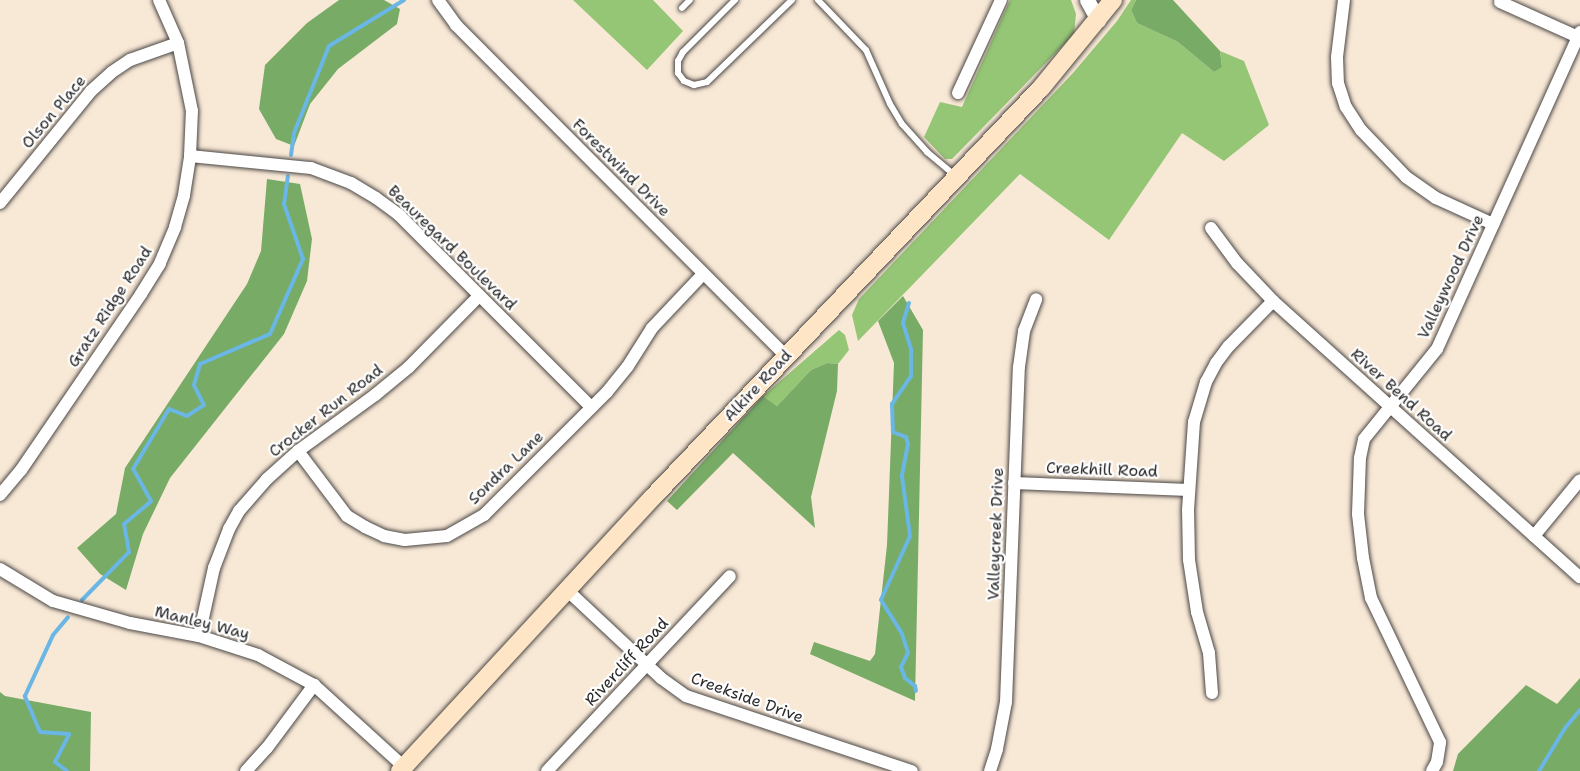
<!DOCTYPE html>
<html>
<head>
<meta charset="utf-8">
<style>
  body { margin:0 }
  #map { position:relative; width:1580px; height:771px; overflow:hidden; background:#f8e8d6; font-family:"Shantell Sans",sans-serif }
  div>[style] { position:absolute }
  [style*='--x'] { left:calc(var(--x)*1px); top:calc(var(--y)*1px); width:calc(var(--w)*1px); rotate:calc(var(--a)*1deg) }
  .green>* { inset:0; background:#95c675 }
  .forest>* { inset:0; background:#78ab66 }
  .stream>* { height:4px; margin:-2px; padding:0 2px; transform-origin:2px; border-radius:2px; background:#6ab6e4 }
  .roads { filter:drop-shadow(0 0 2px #4a4745) drop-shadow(0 0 2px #4a4745) }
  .service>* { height:6px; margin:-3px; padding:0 3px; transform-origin:3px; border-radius:3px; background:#fff }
  .minor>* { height:12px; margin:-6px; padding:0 6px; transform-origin:6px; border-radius:6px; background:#fff }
  .tertiary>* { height:15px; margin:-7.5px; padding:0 7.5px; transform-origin:7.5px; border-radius:7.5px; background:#fff }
  .secondary>* { height:18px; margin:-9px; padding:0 9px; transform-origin:9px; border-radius:9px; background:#fde5c5 }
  span { translate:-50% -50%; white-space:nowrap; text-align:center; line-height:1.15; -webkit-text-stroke:4.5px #fff; paint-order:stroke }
  .street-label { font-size:16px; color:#2b2b2b }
</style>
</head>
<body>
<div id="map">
  <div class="green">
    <div style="clip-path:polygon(573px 0,653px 0,683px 31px,647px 70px)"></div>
    <div style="clip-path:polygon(1010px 0,1071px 0,1076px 14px,1074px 34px,952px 159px,945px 159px,924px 137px,940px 102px,962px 107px)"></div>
    <div style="clip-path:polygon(1131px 0,1136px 0,1131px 10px,1137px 23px,1178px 42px,1214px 72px,1222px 66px,1220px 51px,1244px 61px,1269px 125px,1224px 161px,1182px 133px,1109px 240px,1020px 174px,858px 341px,852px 315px,859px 299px,1073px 73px,1117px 21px)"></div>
    <div style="clip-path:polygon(839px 330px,845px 335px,849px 350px,838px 364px,827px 363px,811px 370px,777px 406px,763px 396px)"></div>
  </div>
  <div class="forest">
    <div style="clip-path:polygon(339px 0,384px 0,400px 9px,397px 24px,338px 69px,310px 104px,294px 146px,276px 139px,259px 109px,265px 65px,307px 23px)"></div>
    <div style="clip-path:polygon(1136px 0,1173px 0,1220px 51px,1222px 67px,1214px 72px,1178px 42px,1137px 23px,1131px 10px)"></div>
    <div style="clip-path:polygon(267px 179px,300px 184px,312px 239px,307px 281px,284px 334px,170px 478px,143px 534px,126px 590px,100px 574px,77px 548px,116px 514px,125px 468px,247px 284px,261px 251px)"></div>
    <div style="clip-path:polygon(903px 296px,923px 330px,915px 701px,810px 654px,814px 642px,870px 661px,875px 654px,887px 545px,894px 363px,878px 321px)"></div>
    <div style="clip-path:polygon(827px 363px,838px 364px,837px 391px,811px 497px,815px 528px,733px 453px,677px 510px,667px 501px,763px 396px,777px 406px,811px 370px)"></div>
    <div style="clip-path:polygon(1580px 678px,1580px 771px,1453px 771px,1458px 754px,1526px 685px,1557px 704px)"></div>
    <div style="clip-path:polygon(0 692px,5px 696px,91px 712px,90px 771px,0 771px)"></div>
  </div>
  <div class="stream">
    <div style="--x:291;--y:155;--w:22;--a:-82"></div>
    <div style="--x:294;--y:133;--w:94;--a:-68.1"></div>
    <div style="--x:329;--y:46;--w:88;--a:-31.5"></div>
    <div style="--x:909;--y:303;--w:21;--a:107"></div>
    <div style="--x:903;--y:323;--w:27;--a:73"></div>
    <div style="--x:911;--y:349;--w:27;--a:90"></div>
    <div style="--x:911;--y:376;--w:34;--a:124"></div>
    <div style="--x:892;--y:404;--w:28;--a:88"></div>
    <div style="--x:893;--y:432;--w:14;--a:21"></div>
    <div style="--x:906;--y:437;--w:7;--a:74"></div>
    <div style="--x:908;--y:444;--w:33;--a:101"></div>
    <div style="--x:902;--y:476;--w:61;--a:82.4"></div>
    <div style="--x:910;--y:536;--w:70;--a:114.4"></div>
    <div style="--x:881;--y:600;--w:40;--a:58"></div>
    <div style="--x:902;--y:634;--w:20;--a:72"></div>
    <div style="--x:908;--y:653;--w:16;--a:117"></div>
    <div style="--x:901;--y:667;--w:12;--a:70"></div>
    <div style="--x:905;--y:678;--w:13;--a:39"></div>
    <div style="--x:915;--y:686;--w:5;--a:79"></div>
    <div style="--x:82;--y:600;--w:67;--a:-45.6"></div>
    <div style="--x:129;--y:552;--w:28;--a:-100"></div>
    <div style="--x:124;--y:524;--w:35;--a:-40"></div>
    <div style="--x:151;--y:501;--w:37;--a:-119"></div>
    <div style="--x:133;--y:469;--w:70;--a:-59"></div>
    <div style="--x:169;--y:409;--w:19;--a:21"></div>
    <div style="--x:187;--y:416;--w:20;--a:-33"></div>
    <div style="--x:204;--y:405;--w:22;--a:-117"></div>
    <div style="--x:194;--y:385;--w:22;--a:-74"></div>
    <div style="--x:200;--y:364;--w:76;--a:-23.2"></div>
    <div style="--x:270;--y:334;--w:82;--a:-66.3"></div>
    <div style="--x:303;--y:259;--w:58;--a:-109.1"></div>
    <div style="--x:284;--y:204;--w:28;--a:-82"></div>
    <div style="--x:67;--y:771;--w:15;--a:-143"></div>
    <div style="--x:55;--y:762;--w:31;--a:-63"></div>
    <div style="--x:69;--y:734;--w:29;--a:-176"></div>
    <div style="--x:40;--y:732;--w:39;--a:-113"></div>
    <div style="--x:25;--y:696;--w:67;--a:-65.3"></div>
    <div style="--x:53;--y:635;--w:23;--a:-50"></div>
    <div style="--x:1539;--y:771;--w:50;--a:-58.8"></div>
    <div style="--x:1565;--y:728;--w:23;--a:-50"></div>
  </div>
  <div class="roads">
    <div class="service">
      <div style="--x:735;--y:0;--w:74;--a:135"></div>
      <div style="--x:683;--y:52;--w:10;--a:119"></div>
      <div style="--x:678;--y:61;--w:12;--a:90"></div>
      <div style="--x:678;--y:73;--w:10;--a:53"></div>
      <div style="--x:684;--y:81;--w:11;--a:22"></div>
      <div style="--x:694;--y:85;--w:13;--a:-13"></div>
      <div style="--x:707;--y:82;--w:118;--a:-44"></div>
      <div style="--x:818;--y:0;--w:69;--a:46.2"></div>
      <div style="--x:866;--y:50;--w:59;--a:66"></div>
      <div style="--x:890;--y:104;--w:23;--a:59"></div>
      <div style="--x:902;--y:124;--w:38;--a:48"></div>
      <div style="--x:927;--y:152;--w:35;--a:40"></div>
      <div style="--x:682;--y:8;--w:11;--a:-45"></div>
    </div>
    <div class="minor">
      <div style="--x:438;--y:0;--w:31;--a:54"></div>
      <div style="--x:456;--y:25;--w:467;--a:45.1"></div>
      <div style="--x:1344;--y:0;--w:57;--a:97"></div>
      <div style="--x:1337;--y:57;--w:26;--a:88"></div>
      <div style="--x:1338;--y:83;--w:25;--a:72"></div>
      <div style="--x:1346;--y:107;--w:27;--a:57"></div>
      <div style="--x:1361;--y:130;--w:65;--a:46.2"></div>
      <div style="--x:1406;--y:177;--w:37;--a:35"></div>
      <div style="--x:1436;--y:198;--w:63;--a:24.5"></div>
      <div style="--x:1500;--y:2;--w:85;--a:24.2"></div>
      <div style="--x:958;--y:93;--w:102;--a:-65.2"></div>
      <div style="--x:190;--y:156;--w:122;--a:5.7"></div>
      <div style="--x:311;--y:168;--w:43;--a:20.6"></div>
      <div style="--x:351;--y:183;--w:29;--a:31"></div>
      <div style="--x:376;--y:198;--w:29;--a:36"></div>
      <div style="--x:399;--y:215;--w:272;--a:45"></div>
      <div style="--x:0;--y:203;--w:144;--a:-50.9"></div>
      <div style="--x:91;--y:91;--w:28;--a:-42"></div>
      <div style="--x:112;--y:72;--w:22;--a:-34"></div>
      <div style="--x:130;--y:60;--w:51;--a:-19.5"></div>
      <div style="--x:1211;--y:228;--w:44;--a:53.4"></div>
      <div style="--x:1237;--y:263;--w:52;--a:46.5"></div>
      <div style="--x:1273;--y:301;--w:413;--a:42"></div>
      <div style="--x:298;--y:451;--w:81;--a:53"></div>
      <div style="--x:347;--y:516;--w:21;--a:31"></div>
      <div style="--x:365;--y:527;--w:21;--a:25"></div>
      <div style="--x:384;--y:536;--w:21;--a:11"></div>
      <div style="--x:405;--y:540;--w:42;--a:-5.4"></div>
      <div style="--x:447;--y:536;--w:43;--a:-29.6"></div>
      <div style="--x:484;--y:515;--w:174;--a:-45"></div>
      <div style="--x:607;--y:392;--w:33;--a:-51"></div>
      <div style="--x:628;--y:366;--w:45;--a:-57.7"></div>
      <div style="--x:652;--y:328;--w:74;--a:-46.6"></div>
      <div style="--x:1014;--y:483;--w:175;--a:2.3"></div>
      <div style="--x:0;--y:495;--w:33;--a:-50"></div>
      <div style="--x:21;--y:470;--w:213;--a:-55.7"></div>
      <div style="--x:141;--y:294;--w:36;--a:-58"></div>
      <div style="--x:160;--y:263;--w:39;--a:-67"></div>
      <div style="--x:175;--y:227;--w:33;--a:-74"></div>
      <div style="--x:184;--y:195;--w:39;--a:-81"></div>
      <div style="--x:190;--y:156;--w:45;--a:-87.5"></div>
      <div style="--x:192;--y:111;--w:69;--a:-101.6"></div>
      <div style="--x:178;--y:43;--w:47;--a:-113.8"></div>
      <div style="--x:1534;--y:536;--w:72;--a:-50.6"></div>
      <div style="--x:0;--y:569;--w:62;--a:31.1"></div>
      <div style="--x:53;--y:601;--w:80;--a:15.9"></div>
      <div style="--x:130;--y:623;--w:70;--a:10.7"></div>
      <div style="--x:199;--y:636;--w:62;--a:17.9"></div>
      <div style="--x:258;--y:655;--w:64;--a:28.2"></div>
      <div style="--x:314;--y:685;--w:122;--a:42.3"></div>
      <div style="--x:567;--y:590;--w:129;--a:43.1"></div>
      <div style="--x:661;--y:678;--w:31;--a:36"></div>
      <div style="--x:686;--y:696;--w:238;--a:18.4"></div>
      <div style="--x:199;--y:636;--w:70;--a:-77.6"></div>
      <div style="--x:214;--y:568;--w:42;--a:-69"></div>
      <div style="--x:229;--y:529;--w:21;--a:-61"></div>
      <div style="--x:239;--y:511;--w:43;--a:-48.8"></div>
      <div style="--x:267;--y:479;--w:42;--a:-42.1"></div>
      <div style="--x:298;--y:451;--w:95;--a:-36"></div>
      <div style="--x:375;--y:395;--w:44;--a:-39.5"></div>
      <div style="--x:409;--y:367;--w:100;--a:-45.4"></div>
      <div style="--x:1212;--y:693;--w:40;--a:-94.3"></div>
      <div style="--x:1209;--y:653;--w:43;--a:-106.3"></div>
      <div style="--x:1197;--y:612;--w:53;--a:-98.7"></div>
      <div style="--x:1189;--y:560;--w:50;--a:-91.1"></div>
      <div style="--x:1188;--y:510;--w:88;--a:-86.1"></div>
      <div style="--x:1194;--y:422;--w:42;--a:-73.3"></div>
      <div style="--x:1206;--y:382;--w:21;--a:-62"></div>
      <div style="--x:1216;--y:363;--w:21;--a:-53"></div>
      <div style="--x:1229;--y:346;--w:63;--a:-45.6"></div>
      <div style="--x:246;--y:771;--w:31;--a:-48"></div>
      <div style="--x:267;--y:748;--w:79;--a:-53.3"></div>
      <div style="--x:547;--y:771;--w:267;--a:-46.8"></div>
      <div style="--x:990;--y:771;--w:23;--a:-72"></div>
      <div style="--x:997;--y:749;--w:48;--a:-79.2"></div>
      <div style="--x:1006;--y:702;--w:335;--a:-87.8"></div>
      <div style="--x:1019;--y:367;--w:36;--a:-82"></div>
      <div style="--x:1024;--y:331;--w:34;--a:-69"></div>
      <div style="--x:1432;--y:771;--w:10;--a:-61"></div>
      <div style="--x:1437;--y:762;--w:20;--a:-81"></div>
      <div style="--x:1440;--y:742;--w:160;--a:-115.6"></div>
      <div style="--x:1371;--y:598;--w:41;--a:-101.3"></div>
      <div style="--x:1363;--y:558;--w:44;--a:-96.5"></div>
      <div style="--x:1358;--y:514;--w:56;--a:-88"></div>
      <div style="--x:1360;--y:458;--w:19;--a:-78"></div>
      <div style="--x:1364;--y:439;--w:116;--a:-51"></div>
      <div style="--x:1437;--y:349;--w:348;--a:-65.7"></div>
    </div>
    <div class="tertiary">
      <div style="--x:1087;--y:0;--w:23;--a:61"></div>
    </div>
    <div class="secondary">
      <div style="--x:400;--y:771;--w:373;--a:-47.3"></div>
      <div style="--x:653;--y:497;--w:564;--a:-46.51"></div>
      <div style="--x:1041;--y:88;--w:114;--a:-50.7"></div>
    </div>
  </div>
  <div class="street-label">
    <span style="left:54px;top:112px;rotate:-50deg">Olson Place</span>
    <span style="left:621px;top:168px;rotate:45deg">Forestwind Drive</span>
    <span style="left:452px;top:248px;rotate:44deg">Beauregard Boulevard</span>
    <span style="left:1451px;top:277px;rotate:-65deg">Valleywood Drive</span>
    <span style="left:110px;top:307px;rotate:-57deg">Gratz Ridge Road</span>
    <span style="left:758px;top:386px;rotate:-47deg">Alkire Road</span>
    <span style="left:1401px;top:395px;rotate:42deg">River Bend Road</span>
    <span style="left:326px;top:411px;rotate:-38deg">Crocker Run Road</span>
    <span style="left:506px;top:468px;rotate:-44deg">Sondra Lane</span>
    <span style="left:1102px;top:470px;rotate:2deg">Creekhill Road</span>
    <span style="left:996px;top:534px;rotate:-88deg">Valleycreek Drive</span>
    <span style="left:202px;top:623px;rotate:14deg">Manley Way</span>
    <span style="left:627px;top:662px;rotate:-47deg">Rivercliff Road</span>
    <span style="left:747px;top:698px;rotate:20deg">Creekside Drive</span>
  </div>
</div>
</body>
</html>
